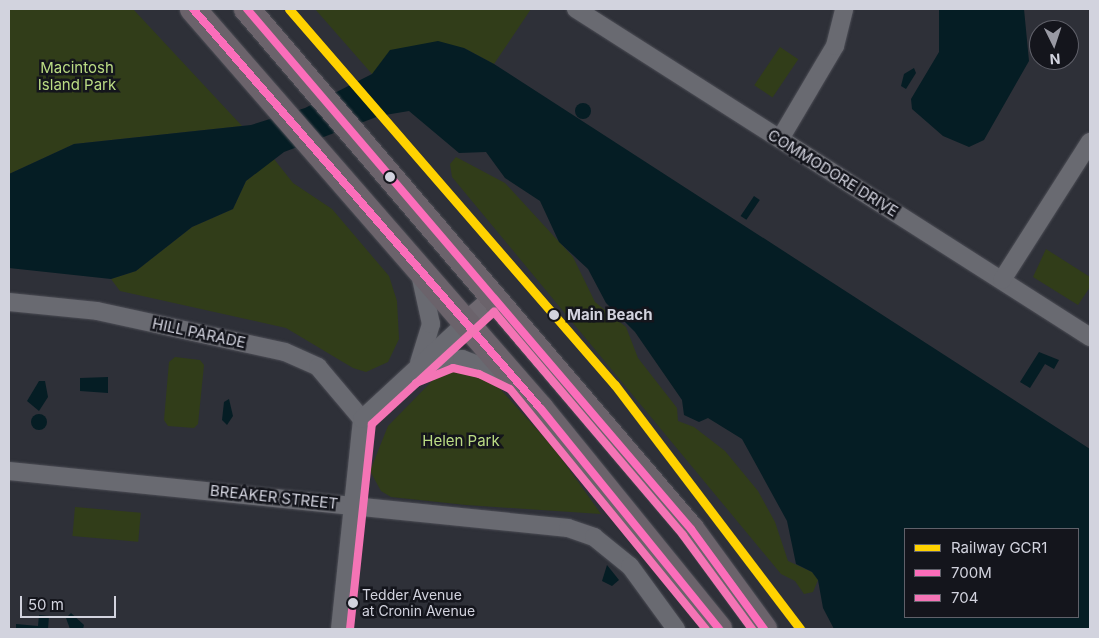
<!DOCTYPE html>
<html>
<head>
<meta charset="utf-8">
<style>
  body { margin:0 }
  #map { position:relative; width:1099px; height:638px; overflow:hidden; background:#2e3038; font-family:Inter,sans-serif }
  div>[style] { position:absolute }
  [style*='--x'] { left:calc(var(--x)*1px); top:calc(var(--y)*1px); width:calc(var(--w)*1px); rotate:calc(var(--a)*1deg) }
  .green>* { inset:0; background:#313d19; transform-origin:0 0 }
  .water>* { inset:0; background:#051d24; transform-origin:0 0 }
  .round { border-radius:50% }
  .roads { filter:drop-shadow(0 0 1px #4c4d55) drop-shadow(0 0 1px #4c4d55) }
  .minor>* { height:18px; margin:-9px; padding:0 9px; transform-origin:9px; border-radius:9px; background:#696a71 }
  .major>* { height:22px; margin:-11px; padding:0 11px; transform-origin:11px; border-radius:11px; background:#6f6971 }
  .highway>* { height:26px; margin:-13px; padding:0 13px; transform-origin:13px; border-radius:13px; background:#6b636b }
  .bus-1>* { height:8px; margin:-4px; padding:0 4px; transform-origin:4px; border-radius:4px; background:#fb6dba }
  .bus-2>* { height:8px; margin:-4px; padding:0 4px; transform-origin:4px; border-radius:4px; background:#f474b5 }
  .rail-1>* { height:9px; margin:-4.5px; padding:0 4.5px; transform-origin:4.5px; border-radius:4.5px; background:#ffd200 }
  .dots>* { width:14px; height:14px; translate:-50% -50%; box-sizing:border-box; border:2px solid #14151c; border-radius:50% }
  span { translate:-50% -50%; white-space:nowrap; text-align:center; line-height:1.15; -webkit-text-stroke:5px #14151c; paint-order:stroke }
  .bus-label { font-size:14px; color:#d2d3de }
  .left { translate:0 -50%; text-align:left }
  .park-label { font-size:15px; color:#bbdc84 }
  .street-label { font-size:15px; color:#d2d3de }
  .stop-label { font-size:15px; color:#d2d3de; font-weight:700 }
  .frame { position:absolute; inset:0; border:10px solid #d2d3de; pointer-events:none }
  .legend { position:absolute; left:904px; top:528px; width:175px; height:90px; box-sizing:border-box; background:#14151c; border:1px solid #60616a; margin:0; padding:6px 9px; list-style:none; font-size:15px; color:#d2d3de }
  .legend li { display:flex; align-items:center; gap:10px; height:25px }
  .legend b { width:25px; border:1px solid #60616a }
  .north { position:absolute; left:1029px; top:20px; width:50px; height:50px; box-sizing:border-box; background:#14151c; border:1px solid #60616a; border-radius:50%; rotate:176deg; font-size:14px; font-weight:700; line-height:20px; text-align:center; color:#d2d3de }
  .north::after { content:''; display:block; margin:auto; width:18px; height:22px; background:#999aa4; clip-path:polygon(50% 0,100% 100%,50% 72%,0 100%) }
  .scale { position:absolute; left:20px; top:596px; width:96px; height:22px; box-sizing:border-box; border:2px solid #d2d3de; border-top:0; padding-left:6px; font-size:15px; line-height:18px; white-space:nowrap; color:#d2d3de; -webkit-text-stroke:4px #14151c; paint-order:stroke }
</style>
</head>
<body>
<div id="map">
  <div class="green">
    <div style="clip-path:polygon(9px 9px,133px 9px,242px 126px,74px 144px,9px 174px)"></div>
    <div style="clip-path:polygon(315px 9px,531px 9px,494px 64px,464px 48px,372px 74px)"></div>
    <div style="left:780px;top:47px;width:22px;height:46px;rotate:34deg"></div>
    <div style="clip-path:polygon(456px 157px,505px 183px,573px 257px,595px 302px,626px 327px,638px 358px,677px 408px,678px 421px,694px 427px,725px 451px,758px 491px,775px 522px,788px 561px,812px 572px,818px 580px,813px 592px,804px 594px,795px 581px,781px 574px,452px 177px,450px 164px)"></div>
    <div style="clip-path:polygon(274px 159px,293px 183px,332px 209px,389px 276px,397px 301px,399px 339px,388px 362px,366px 372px,353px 368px,286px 328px,120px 291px,111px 279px,136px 271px,192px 227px,233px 209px,246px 181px)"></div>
    <div style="clip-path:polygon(1046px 249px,1090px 277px,1090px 287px,1078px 305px,1033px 277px)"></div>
    <div style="clip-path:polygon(175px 357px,200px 360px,204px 365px,198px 424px,194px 428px,168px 426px,164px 420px,169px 362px)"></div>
    <div style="clip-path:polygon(471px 367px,491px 379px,554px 448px,601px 514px,466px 505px,391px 497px,381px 491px,370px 471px,388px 426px,434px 379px,448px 369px)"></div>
    <div style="left:75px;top:507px;width:66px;height:29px;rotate:5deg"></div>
  </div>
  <div class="water">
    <div style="clip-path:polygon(939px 9px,1024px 9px,1029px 61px,984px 140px,969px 147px,943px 136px,912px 109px,911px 99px,939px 52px)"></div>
    <div style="clip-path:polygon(evenodd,438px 41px,464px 48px,494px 64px,1090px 449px,1090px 629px,834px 629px,823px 608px,818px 580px,812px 572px,796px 564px,787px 521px,742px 439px,708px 418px,699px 422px,684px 415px,682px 400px,635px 332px,606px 303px,588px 269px,559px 242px,540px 201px,505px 178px,486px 152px,459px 153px,409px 111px,379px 116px,284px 152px,246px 181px,233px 209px,192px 227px,136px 271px,111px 279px,9px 268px,9px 174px,74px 144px,251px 125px,305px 108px,372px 74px,390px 50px,438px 41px,905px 529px,1078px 529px,1078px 617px,905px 617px,905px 529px)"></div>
    <div style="clip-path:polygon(914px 68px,916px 73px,906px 89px,901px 86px,904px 74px)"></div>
    <div class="round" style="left:575px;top:103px;width:16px;height:16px"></div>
    <div style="left:754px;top:196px;width:7px;height:24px;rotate:34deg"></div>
    <div style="clip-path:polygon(1039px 352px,1059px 360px,1054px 369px,1045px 364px,1030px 388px,1020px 382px)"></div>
    <div style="clip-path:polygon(108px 377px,108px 393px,80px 391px,80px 378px)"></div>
    <div style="clip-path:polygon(39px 381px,45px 381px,48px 397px,39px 411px,27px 401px)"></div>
    <div style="clip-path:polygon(229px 399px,233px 416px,227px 425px,222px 420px,224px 402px)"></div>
    <div class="round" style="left:31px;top:414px;width:16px;height:16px"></div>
    <div style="clip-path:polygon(607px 565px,619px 580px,612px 586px,602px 581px)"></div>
    <div style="clip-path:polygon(71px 613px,84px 625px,83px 629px,70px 629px,66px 618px)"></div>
    <div style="clip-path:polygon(39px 615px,49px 616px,48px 629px,16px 629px,16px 624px,38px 626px)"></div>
  </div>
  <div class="roads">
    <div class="minor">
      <div style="--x:576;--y:9;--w:610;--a:32.54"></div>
      <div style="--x:780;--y:139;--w:108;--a:-59.4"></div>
      <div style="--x:835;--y:46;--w:38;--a:-76"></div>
      <div style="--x:1002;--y:280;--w:164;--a:-57.5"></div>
      <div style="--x:9;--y:302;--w:88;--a:5.8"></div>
      <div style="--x:97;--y:311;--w:192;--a:12.3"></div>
      <div style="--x:285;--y:352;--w:36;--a:24"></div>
      <div style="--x:318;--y:367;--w:68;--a:49.8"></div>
      <div style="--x:419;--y:363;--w:41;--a:-72.9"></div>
      <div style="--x:431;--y:324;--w:51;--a:-102.4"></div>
      <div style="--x:423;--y:366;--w:40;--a:-10"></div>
      <div style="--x:462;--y:359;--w:48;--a:20.7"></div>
      <div style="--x:9;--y:471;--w:562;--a:5.82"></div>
      <div style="--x:568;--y:528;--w:28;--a:19"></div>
      <div style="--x:594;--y:537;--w:46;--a:38.9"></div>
      <div style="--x:630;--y:566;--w:78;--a:53.9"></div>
      <div style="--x:340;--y:629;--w:211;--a:-84"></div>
      <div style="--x:362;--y:419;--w:142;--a:-42.7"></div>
    </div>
    <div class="major">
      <div style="--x:466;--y:323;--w:38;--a:-41"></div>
    </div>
    <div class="highway">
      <div style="--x:193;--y:9;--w:530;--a:48.98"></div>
      <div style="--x:541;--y:409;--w:283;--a:51"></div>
      <div style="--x:247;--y:9;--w:684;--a:49.51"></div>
      <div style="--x:691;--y:529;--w:124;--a:53.9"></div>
    </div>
  </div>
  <div class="bus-1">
    <div style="--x:193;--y:9;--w:530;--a:48.98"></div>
    <div style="--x:541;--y:409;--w:283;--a:51"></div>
    <div style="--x:247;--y:9;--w:684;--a:49.51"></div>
    <div style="--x:691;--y:529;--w:124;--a:53.9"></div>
  </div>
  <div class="bus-2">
    <div style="--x:416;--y:383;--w:40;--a:-22"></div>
    <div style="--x:453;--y:368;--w:27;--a:13"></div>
    <div style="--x:479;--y:374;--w:34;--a:26"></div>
    <div style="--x:510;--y:389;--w:310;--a:50.8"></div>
    <div style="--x:350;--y:629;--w:206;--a:-83.9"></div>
    <div style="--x:372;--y:424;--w:166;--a:-42.6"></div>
    <div style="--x:494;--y:312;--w:292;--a:49.7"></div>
    <div style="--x:683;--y:535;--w:117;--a:53.7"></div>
  </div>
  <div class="rail-1">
    <div style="--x:289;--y:9;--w:498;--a:49.1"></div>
    <div style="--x:615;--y:385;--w:306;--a:52.8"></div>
  </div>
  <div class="dots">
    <div style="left:390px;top:177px;background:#d2d3de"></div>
    <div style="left:554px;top:315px;background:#d2d3de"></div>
    <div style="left:353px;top:603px;background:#d2d3de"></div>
  </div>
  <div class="bus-label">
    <span class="left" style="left:362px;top:603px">Tedder Avenue<br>at Cronin Avenue</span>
  </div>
  <div class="park-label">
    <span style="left:77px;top:76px">Macintosh<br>Island Park</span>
    <span style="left:461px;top:441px">Helen Park</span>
  </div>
  <div class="street-label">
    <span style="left:833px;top:173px;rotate:32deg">COMMODORE DRIVE</span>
    <span style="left:199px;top:333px;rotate:12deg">HILL PARADE</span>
    <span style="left:274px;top:497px;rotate:6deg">BREAKER STREET</span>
  </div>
  <div class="stop-label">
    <span class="left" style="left:567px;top:315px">Main Beach</span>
  </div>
  <div class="frame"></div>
  <ul class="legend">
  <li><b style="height:6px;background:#ffd200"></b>Railway GCR1</li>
  <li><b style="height:6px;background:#fb6dba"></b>700M</li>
  <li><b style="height:6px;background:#f474b5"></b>704</li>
  </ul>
  <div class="north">N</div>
  <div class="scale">50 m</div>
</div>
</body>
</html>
